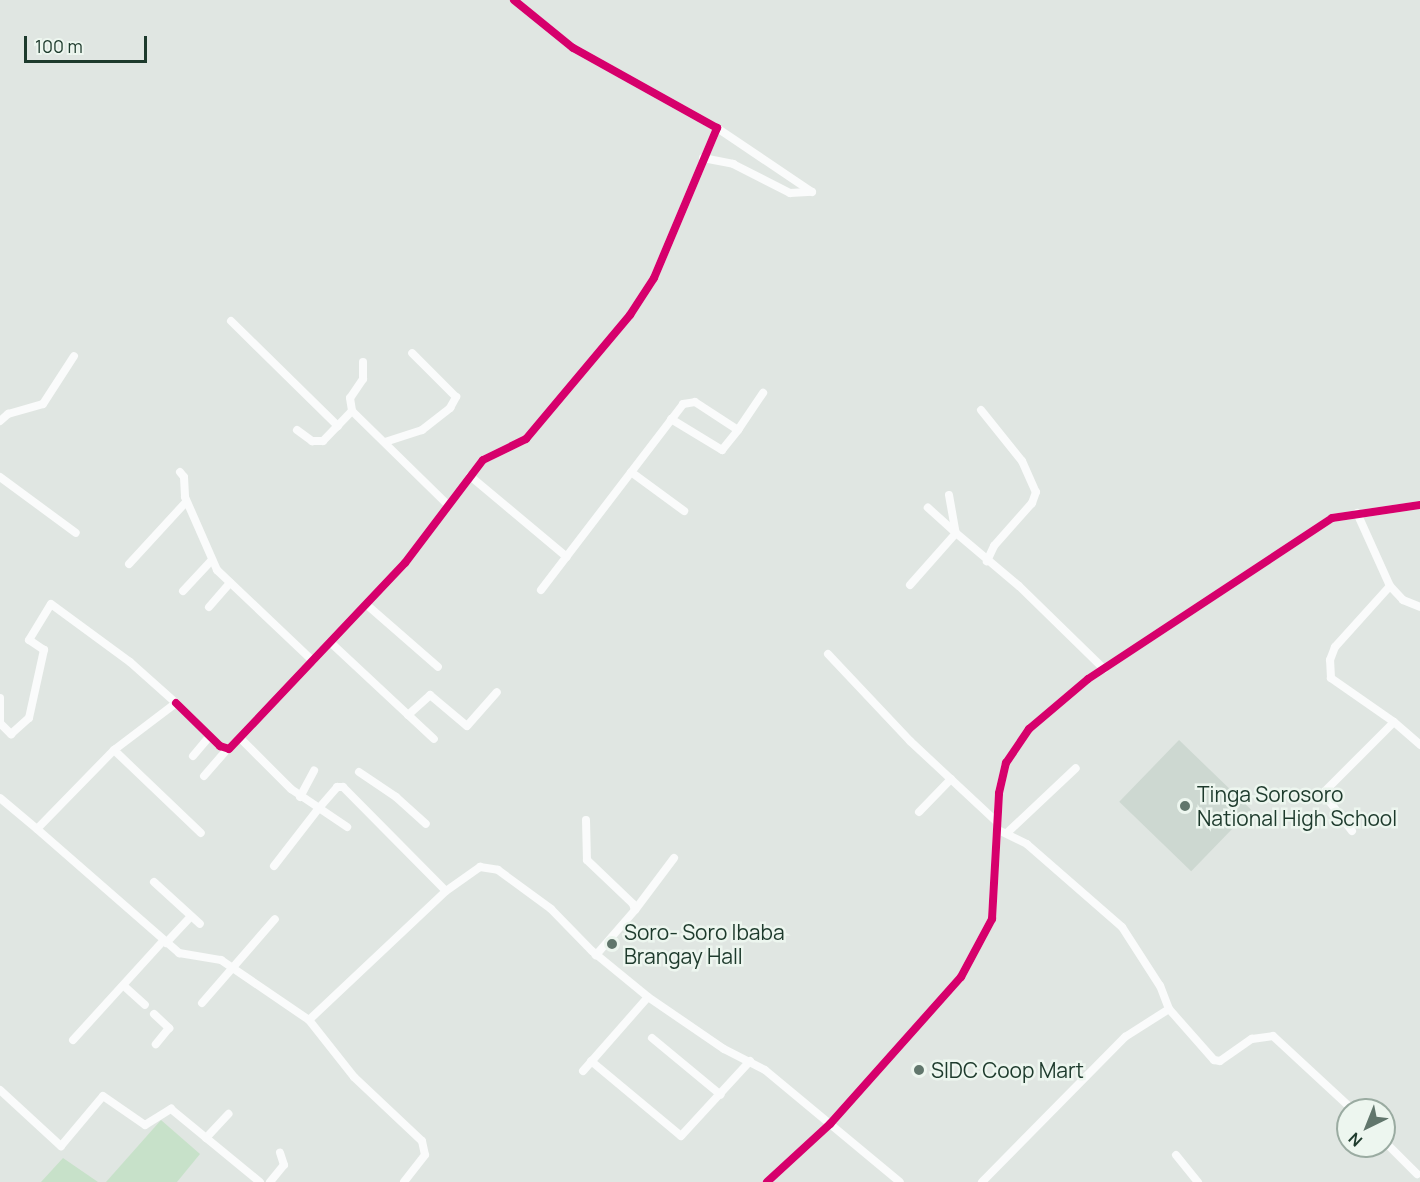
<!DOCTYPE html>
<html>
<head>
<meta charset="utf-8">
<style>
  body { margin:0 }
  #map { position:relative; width:1420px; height:1182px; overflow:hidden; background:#e0e6e2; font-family:Manrope,sans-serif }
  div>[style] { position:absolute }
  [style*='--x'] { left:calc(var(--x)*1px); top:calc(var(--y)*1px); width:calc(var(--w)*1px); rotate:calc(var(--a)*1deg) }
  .built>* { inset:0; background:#cdd8d1; transform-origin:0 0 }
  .green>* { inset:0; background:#c7e1c9 }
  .street>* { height:8px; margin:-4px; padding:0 4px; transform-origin:4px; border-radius:4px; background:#fafbfb }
  .cycleway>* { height:8px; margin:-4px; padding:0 4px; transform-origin:4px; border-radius:4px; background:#d6006c }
  .dots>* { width:16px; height:16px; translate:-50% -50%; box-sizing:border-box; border:3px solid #edf6ef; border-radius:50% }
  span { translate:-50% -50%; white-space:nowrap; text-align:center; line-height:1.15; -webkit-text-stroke:5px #edf6ef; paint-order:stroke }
  .poi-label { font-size:21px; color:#1d3a2c }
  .left { translate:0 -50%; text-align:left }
  .north { position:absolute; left:1336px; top:1098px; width:60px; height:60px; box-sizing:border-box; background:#edf6ef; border:2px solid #9aaba1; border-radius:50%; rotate:223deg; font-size:16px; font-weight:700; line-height:24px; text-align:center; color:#1d3a2c }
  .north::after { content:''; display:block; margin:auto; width:21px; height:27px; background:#61766c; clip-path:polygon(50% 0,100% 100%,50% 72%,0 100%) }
  .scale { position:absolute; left:24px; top:36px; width:123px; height:27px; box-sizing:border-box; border:3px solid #1d3a2c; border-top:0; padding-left:8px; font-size:18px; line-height:21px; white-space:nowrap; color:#1d3a2c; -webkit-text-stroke:4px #edf6ef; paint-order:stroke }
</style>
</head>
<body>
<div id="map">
  <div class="built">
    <div style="left:1179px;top:740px;width:100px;height:86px;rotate:44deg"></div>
  </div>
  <div class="green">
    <div style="clip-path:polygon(161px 1120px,200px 1154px,177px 1182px,106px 1182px)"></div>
    <div style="clip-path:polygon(63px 1158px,98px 1182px,41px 1182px)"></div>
  </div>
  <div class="street">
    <div style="--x:703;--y:158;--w:31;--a:11"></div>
    <div style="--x:733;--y:164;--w:64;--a:27"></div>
    <div style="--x:790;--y:193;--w:22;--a:-3"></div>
    <div style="--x:812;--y:192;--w:115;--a:-146"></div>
    <div style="--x:231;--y:321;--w:150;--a:44.5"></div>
    <div style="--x:363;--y:362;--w:17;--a:90"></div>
    <div style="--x:363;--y:379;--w:23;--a:124"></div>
    <div style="--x:350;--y:398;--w:13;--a:81"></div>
    <div style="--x:352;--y:411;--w:134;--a:44.4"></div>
    <div style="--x:981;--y:410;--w:65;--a:51.2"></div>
    <div style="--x:1022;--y:461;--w:34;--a:66"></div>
    <div style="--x:1036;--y:492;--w:12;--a:110"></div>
    <div style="--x:1032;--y:503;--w:57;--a:131.5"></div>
    <div style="--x:994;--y:546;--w:17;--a:115"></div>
    <div style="--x:671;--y:419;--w:60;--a:31.3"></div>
    <div style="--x:722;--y:450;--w:26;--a:-51"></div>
    <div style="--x:0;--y:421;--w:11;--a:-41"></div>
    <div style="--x:8;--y:414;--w:36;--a:-16"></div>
    <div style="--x:43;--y:404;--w:57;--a:-57.1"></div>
    <div style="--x:297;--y:430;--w:19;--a:36"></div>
    <div style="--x:312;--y:441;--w:11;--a:0"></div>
    <div style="--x:323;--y:441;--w:42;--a:-46"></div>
    <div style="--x:385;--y:442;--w:39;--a:-18"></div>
    <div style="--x:422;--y:430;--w:36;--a:-38"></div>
    <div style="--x:450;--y:408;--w:13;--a:-61"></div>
    <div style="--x:456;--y:397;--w:62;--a:-135"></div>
    <div style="--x:180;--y:472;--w:6;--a:51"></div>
    <div style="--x:184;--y:477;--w:20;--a:87"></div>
    <div style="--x:185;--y:497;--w:80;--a:66.3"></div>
    <div style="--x:217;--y:570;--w:132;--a:43.5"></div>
    <div style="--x:631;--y:472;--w:66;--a:36.3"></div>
    <div style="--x:470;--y:476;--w:126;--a:39.9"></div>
    <div style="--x:0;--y:477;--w:94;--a:36.4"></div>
    <div style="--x:949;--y:495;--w:39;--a:80"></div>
    <div style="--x:956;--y:533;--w:82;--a:40.1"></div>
    <div style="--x:1019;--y:586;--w:119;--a:44.3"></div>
    <div style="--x:1357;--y:513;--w:80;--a:65.7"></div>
    <div style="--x:1390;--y:586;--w:19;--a:47"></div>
    <div style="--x:1403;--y:600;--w:18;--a:22"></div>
    <div style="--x:129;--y:564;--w:84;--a:-47.4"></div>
    <div style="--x:910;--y:585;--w:69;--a:-48.5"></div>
    <div style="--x:956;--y:533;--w:38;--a:-138"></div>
    <div style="--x:541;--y:590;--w:234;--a:-52.6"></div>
    <div style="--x:683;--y:404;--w:12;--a:-9"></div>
    <div style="--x:695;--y:402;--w:51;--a:33.1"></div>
    <div style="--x:738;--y:430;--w:45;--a:-56"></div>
    <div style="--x:183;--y:591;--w:41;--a:-47"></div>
    <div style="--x:367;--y:605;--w:94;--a:41.1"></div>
    <div style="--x:209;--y:607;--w:32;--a:-49"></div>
    <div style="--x:330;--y:642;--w:142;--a:43"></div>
    <div style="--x:828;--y:654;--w:120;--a:46.7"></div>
    <div style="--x:910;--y:741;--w:119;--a:43"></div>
    <div style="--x:0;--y:698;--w:25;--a:90"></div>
    <div style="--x:176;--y:703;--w:62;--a:44.3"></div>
    <div style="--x:220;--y:746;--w:9;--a:18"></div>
    <div style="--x:229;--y:749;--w:256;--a:-46.6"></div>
    <div style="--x:405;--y:563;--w:129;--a:-52.9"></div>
    <div style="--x:483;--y:460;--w:48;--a:-26"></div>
    <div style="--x:526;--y:439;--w:162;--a:-50"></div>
    <div style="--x:630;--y:315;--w:44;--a:-57"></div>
    <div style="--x:654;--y:278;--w:163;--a:-67.2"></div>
    <div style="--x:717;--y:128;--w:165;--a:-150.9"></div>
    <div style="--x:573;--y:48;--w:76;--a:-140.9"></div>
    <div style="--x:408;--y:715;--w:30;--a:-42"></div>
    <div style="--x:430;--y:695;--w:48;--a:40"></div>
    <div style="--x:467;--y:726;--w:45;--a:-48.6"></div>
    <div style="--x:1394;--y:722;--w:35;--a:41"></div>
    <div style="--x:0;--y:723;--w:16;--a:45"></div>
    <div style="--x:11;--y:734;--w:24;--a:-42"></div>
    <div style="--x:29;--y:718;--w:70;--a:-77.6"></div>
    <div style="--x:44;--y:650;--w:18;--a:-146"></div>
    <div style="--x:29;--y:640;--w:42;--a:-58.6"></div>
    <div style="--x:51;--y:604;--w:98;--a:36.3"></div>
    <div style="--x:130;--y:662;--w:62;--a:41.7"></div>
    <div style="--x:176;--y:703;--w:78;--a:142.8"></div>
    <div style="--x:114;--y:750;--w:110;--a:134.3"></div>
    <div style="--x:37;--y:829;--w:48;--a:-140"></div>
    <div style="--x:240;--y:738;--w:72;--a:45"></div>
    <div style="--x:291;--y:789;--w:34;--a:34"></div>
    <div style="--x:319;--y:808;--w:28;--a:-49"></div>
    <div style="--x:337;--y:787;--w:6;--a:0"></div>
    <div style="--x:343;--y:787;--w:146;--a:45.3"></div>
    <div style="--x:446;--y:891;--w:42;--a:-35.2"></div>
    <div style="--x:480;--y:867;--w:18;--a:9"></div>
    <div style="--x:498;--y:870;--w:66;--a:36.3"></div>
    <div style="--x:551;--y:909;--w:59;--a:45.7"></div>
    <div style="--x:592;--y:951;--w:72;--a:39.4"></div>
    <div style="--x:648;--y:997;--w:92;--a:34.4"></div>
    <div style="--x:724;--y:1049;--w:46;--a:27.1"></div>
    <div style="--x:765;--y:1070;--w:175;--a:39.7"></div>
    <div style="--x:114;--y:750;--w:120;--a:43.7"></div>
    <div style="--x:193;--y:756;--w:26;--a:-50"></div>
    <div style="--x:359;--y:772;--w:45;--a:34"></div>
    <div style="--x:396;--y:797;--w:40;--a:42"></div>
    <div style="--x:204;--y:776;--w:35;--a:-49"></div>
    <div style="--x:300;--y:797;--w:30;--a:-62"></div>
    <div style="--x:919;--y:812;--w:46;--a:-45.9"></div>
    <div style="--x:586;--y:820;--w:40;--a:88.6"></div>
    <div style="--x:587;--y:860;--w:64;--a:43.7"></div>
    <div style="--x:633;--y:904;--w:6;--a:72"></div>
    <div style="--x:635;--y:910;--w:60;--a:130.9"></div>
    <div style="--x:37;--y:829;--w:189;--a:41.1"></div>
    <div style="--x:179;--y:953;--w:43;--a:9.5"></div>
    <div style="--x:221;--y:960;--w:107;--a:34.3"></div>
    <div style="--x:309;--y:1020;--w:73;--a:51.7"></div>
    <div style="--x:354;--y:1077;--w:93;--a:43.3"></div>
    <div style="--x:422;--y:1141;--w:14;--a:78"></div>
    <div style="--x:425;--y:1155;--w:34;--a:128"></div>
    <div style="--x:1352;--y:831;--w:48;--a:-127.3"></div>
    <div style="--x:1323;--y:793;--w:100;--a:-45"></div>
    <div style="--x:1394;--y:722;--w:77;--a:-145.1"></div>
    <div style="--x:1331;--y:678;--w:18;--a:-93"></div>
    <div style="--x:1330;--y:660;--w:14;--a:-69"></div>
    <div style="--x:1335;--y:647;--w:82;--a:-48"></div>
    <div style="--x:1008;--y:832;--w:93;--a:-43.3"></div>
    <div style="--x:274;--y:866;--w:73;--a:-52.2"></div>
    <div style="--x:319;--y:808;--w:34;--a:34"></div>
    <div style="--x:154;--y:882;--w:62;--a:42.4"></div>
    <div style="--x:635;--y:910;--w:65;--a:-53.1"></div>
    <div style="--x:166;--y:943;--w:35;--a:-47"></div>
    <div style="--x:124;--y:986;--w:28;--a:42"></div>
    <div style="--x:202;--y:1003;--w:111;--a:-49"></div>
    <div style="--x:1169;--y:1009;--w:68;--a:48.6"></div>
    <div style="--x:1214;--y:1060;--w:6;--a:9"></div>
    <div style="--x:1220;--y:1061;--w:39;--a:-35"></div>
    <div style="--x:1252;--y:1039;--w:21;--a:-8"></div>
    <div style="--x:1273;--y:1036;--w:109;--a:42.8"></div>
    <div style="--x:154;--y:1014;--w:21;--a:43"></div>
    <div style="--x:169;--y:1028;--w:21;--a:129"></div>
    <div style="--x:309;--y:1020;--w:188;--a:-43.3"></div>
    <div style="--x:652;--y:1038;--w:89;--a:39.6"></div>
    <div style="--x:73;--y:1040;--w:134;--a:-47.7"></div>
    <div style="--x:591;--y:1061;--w:117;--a:39.8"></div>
    <div style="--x:681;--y:1136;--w:102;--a:-47.4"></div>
    <div style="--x:583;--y:1071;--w:98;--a:-48.7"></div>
    <div style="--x:0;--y:1090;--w:83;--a:42.6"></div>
    <div style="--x:61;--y:1146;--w:65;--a:-50"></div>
    <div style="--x:103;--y:1096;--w:51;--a:34.6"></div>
    <div style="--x:145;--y:1125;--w:31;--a:-32"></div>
    <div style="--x:171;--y:1109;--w:115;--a:39.4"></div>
    <div style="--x:206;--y:1138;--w:33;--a:-47"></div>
    <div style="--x:1384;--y:1141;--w:47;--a:45"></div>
    <div style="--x:1176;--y:1155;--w:35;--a:51"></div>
    <div style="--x:270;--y:1182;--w:22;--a:-51"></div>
    <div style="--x:284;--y:1165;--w:13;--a:-108"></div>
    <div style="--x:767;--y:1182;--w:86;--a:-42.6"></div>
    <div style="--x:830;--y:1124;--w:197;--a:-48.3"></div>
    <div style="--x:961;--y:977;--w:66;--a:-61.9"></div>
    <div style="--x:992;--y:919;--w:126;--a:-86.8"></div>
    <div style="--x:999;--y:793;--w:31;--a:-77"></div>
    <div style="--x:1006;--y:763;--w:41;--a:-55.9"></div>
    <div style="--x:1029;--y:729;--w:77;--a:-40.3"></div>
    <div style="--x:1088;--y:679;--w:292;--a:-33.4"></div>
    <div style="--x:1332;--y:518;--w:89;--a:-8.4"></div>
    <div style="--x:982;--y:1182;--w:204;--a:-45.4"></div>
    <div style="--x:1125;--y:1037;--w:52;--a:-32.5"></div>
    <div style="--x:1169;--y:1009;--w:25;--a:-111"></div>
    <div style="--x:1160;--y:986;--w:70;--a:-122.8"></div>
    <div style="--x:1122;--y:927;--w:126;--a:-138.9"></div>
    <div style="--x:1027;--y:844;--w:32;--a:-154"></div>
  </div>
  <div class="cycleway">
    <div style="--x:176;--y:703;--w:62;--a:44.3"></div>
    <div style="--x:220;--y:746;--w:9;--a:18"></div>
    <div style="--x:229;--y:749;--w:256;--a:-46.6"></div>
    <div style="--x:405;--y:563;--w:129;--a:-52.9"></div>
    <div style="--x:483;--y:460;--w:48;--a:-26"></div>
    <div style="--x:526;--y:439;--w:162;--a:-50"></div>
    <div style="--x:630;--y:315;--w:44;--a:-57"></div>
    <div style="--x:654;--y:278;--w:163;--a:-67.2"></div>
    <div style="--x:717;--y:128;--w:165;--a:-150.9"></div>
    <div style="--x:573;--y:48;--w:76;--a:-140.9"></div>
    <div style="--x:767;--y:1182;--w:86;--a:-42.6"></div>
    <div style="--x:830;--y:1124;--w:197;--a:-48.3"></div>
    <div style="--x:961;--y:977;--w:66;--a:-61.9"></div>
    <div style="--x:992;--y:919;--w:126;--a:-86.8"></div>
    <div style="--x:999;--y:793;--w:31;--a:-77"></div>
    <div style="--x:1006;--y:763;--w:41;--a:-55.9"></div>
    <div style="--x:1029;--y:729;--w:77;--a:-40.3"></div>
    <div style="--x:1088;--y:679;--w:292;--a:-33.4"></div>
    <div style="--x:1332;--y:518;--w:89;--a:-8.4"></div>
  </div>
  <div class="dots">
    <div style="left:1185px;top:806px;background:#61766c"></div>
    <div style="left:612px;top:944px;background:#61766c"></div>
    <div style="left:919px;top:1070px;background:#61766c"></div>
  </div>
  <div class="poi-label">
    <span class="left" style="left:1197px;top:806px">Tinga Sorosoro<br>National High School</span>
    <span class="left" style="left:624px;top:944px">Soro- Soro Ibaba<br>Brangay Hall</span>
    <span class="left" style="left:931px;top:1070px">SIDC Coop Mart</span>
  </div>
  <div class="north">N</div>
  <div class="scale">100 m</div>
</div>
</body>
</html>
